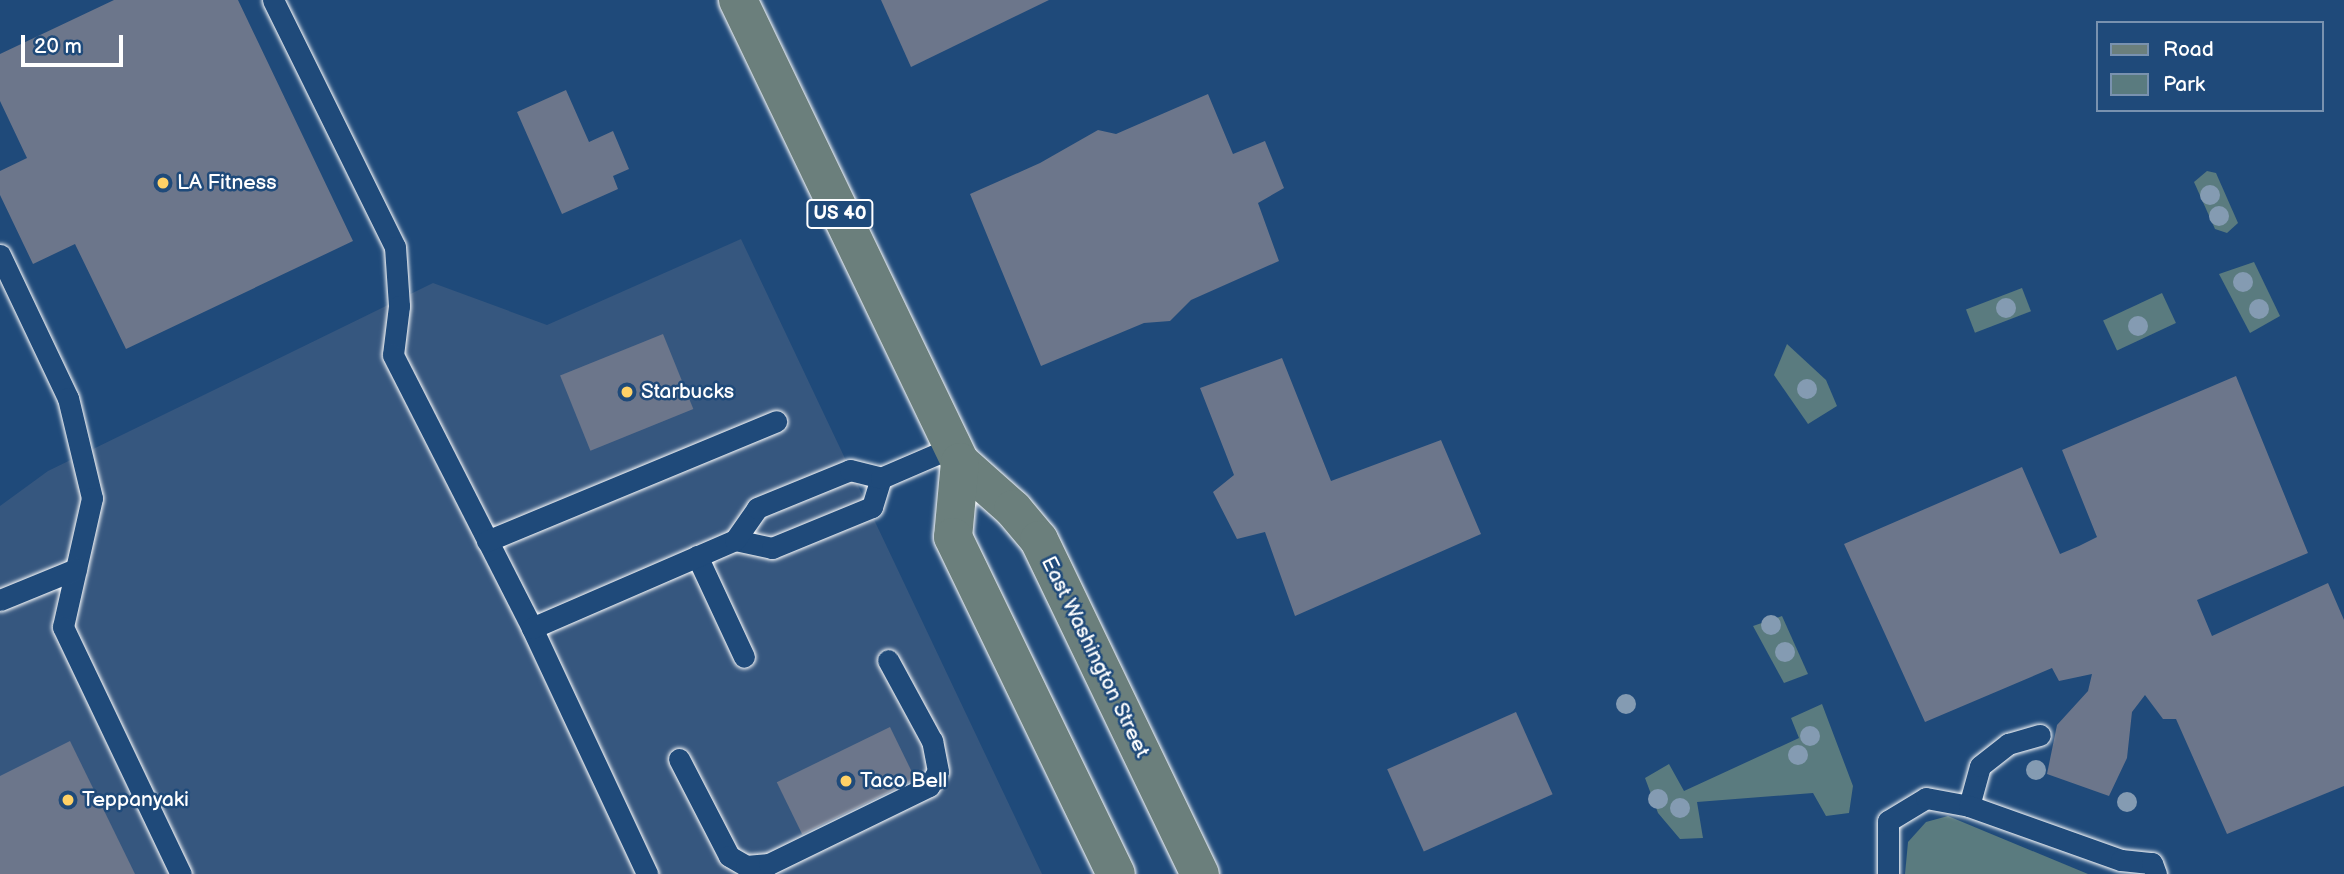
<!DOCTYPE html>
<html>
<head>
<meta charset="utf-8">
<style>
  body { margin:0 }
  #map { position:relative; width:2344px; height:874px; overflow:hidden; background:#1f4a7a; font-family:"Balsamiq Sans",sans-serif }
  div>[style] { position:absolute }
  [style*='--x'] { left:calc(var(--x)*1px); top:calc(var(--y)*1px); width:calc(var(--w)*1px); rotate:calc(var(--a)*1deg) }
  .built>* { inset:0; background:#36577f }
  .green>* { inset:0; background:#5a7b7f; transform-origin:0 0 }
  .building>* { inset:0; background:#6c768b; transform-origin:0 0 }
  .roads { filter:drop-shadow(0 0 2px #fff) drop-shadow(0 0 2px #fff) }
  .service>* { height:21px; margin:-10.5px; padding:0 10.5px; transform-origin:10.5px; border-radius:10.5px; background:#1f4a7a }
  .primary>* { height:38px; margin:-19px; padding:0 19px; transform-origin:19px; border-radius:19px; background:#6b7f7c }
  .trees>* { width:20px; height:20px; margin:-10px; border-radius:50%; background:#849bb2 }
  .dots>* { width:19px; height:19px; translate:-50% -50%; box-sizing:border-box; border:4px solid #1f4a7a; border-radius:50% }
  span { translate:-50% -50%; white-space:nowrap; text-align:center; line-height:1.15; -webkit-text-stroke:5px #1f4a7a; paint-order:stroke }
  .shield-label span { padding:2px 5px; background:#1f4a7a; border:2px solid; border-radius:5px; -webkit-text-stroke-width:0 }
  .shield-label { font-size:19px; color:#fff; font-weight:700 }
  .poi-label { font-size:21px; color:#fff }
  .left { translate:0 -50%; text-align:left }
  .street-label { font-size:21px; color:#fff }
  .legend { position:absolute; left:2096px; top:21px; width:228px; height:91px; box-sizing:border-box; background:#1f4a7a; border:2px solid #7992af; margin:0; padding:9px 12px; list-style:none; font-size:21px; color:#fff }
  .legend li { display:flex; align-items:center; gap:14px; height:35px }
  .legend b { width:35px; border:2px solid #7992af }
  .scale { position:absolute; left:21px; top:35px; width:102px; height:32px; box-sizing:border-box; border:4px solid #fff; border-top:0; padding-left:9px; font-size:21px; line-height:24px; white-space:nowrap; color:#fff; -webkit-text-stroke:5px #1f4a7a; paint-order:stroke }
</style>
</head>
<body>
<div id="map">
  <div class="built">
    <div style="clip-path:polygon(741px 239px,1042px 874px,0 874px,0 506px,48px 471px,433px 283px,547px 325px)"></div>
  </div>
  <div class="green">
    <div style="clip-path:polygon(2207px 171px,2216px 173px,2238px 223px,2227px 233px,2215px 229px,2194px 182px)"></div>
    <div style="clip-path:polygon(2254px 262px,2280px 316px,2250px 333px,2219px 274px)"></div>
    <div style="left:2022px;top:288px;width:25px;height:60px;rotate:69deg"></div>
    <div style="left:2162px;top:293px;width:33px;height:65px;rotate:65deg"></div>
    <div style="clip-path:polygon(1787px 344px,1826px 380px,1837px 406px,1808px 424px,1774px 375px)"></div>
    <div style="clip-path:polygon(1782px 616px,1808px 674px,1784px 683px,1753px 626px)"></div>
    <div style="clip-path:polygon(1822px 704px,1853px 786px,1849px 813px,1826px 816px,1813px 793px,1697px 802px,1703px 838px,1680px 839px,1658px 813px,1645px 778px,1669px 764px,1684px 791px,1799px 738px,1791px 718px)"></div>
    <div style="clip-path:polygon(1948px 816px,2088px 874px,1905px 874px,1908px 842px,1926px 822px)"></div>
  </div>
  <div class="building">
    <div style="clip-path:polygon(114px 0,238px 0,353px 241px,126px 349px,75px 244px,33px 264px,0 195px,0 171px,27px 158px,0 101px,0 54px)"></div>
    <div style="clip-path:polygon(881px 0,1049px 0,911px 67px)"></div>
    <div style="clip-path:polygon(566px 90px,589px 142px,613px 131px,629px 169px,613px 176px,618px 189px,562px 214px,517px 112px)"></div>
    <div style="clip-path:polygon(1208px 94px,1233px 154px,1265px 141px,1284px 188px,1258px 203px,1279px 261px,1191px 300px,1170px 321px,1144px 323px,1041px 366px,970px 194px,1040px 163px,1098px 130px,1116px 134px)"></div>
    <div style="left:663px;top:334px;width:81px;height:111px;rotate:68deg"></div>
    <div style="clip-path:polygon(1282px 358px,1331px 481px,1441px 440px,1481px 534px,1295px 616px,1265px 532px,1237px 539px,1213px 492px,1234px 475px,1200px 388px)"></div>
    <div style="clip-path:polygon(2236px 376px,2308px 553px,2197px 600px,2212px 636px,2328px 583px,2344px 620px,2344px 786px,2227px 834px,2176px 719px,2163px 719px,2145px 695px,2132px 712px,2127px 758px,2109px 796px,2047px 774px,2057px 725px,2088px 691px,2092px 674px,2059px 681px,2052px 668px,1925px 722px,1844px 544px,2022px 467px,2060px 554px,2079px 546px,2097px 537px,2062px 450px)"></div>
    <div style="left:1516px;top:712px;width:90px;height:141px;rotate:66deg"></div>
    <div style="left:890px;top:727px;width:58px;height:126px;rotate:64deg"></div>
    <div style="clip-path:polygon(70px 741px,135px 874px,0 874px,0 776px)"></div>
  </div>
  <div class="roads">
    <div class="service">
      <div style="--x:273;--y:0;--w:275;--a:63.7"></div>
      <div style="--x:395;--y:247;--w:59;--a:86.1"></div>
      <div style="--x:399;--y:306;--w:49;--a:97"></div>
      <div style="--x:393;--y:355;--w:306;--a:63"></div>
      <div style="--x:532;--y:628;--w:272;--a:64.9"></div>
      <div style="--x:0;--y:255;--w:158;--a:64.6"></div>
      <div style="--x:68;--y:398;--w:103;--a:76.5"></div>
      <div style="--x:92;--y:498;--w:132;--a:102.7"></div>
      <div style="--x:63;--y:627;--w:274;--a:64.5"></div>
      <div style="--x:735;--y:540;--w:38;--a:12"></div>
      <div style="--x:772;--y:548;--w:108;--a:-22.3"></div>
      <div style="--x:872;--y:507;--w:30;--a:-73"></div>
      <div style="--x:487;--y:541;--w:313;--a:-22.5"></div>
      <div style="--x:697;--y:556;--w:111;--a:65"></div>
      <div style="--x:0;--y:600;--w:82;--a:-22.2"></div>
      <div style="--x:532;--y:628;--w:221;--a:-23.4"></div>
      <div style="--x:735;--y:540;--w:39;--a:-55"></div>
      <div style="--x:757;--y:508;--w:100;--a:-22.2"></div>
      <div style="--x:850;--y:470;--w:32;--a:14"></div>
      <div style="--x:881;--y:478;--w:78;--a:-23.3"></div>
      <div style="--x:679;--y:759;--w:109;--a:62.7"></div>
      <div style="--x:729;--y:856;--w:20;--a:30"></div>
      <div style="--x:746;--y:866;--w:23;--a:-5"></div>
      <div style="--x:769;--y:864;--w:178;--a:-26"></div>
      <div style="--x:929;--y:786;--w:17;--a:-59"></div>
      <div style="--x:938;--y:771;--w:31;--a:-101"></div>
      <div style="--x:932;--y:741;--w:92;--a:-118.5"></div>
      <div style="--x:1969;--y:806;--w:41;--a:-74.6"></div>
      <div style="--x:1980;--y:766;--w:36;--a:-38"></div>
      <div style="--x:2008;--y:744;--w:33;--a:-16"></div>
      <div style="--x:1888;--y:874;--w:53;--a:-90"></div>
      <div style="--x:1888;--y:821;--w:44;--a:-31.2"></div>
      <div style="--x:1926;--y:798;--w:44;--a:10.5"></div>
      <div style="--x:1969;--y:806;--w:161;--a:19.6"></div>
      <div style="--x:2121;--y:860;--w:31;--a:6"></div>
      <div style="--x:2152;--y:863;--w:12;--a:70"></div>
    </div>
    <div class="primary">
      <div style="--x:738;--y:0;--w:513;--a:64.33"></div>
      <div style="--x:960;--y:462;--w:71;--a:41.6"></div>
      <div style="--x:1013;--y:509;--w:40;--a:50"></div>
      <div style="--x:1039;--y:540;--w:371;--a:64.3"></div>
      <div style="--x:960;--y:462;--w:75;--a:95.3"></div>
      <div style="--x:953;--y:537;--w:374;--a:64.2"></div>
    </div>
  </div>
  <div class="trees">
    <div style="left:2210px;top:195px"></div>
    <div style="left:2219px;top:216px"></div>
    <div style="left:2243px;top:282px"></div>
    <div style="left:2006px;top:308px"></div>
    <div style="left:2259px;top:309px"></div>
    <div style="left:2138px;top:326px"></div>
    <div style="left:1807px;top:389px"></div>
    <div style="left:1771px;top:625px"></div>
    <div style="left:1785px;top:652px"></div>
    <div style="left:1626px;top:704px"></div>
    <div style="left:1810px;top:736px"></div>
    <div style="left:1798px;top:755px"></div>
    <div style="left:2036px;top:770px"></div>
    <div style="left:1658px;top:799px"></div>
    <div style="left:2127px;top:802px"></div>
    <div style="left:1680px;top:808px"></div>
  </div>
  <div class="dots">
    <div style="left:163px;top:183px;background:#ffd166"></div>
    <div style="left:627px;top:392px;background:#ffd166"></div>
    <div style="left:846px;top:781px;background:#ffd166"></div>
    <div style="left:68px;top:800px;background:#ffd166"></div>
  </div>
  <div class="shield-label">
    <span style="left:840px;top:214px">US 40</span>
  </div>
  <div class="poi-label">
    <span class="left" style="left:177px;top:183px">LA Fitness</span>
    <span class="left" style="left:641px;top:392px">Starbucks</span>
    <span class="left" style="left:860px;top:781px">Taco Bell</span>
    <span class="left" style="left:82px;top:800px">Teppanyaki</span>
  </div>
  <div class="street-label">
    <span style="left:1095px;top:657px;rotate:64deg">East Washington Street</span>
  </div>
  <ul class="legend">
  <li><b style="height:9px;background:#6b7f7c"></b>Road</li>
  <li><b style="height:19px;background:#5a7b7f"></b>Park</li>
  </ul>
  <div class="scale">20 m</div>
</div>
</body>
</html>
